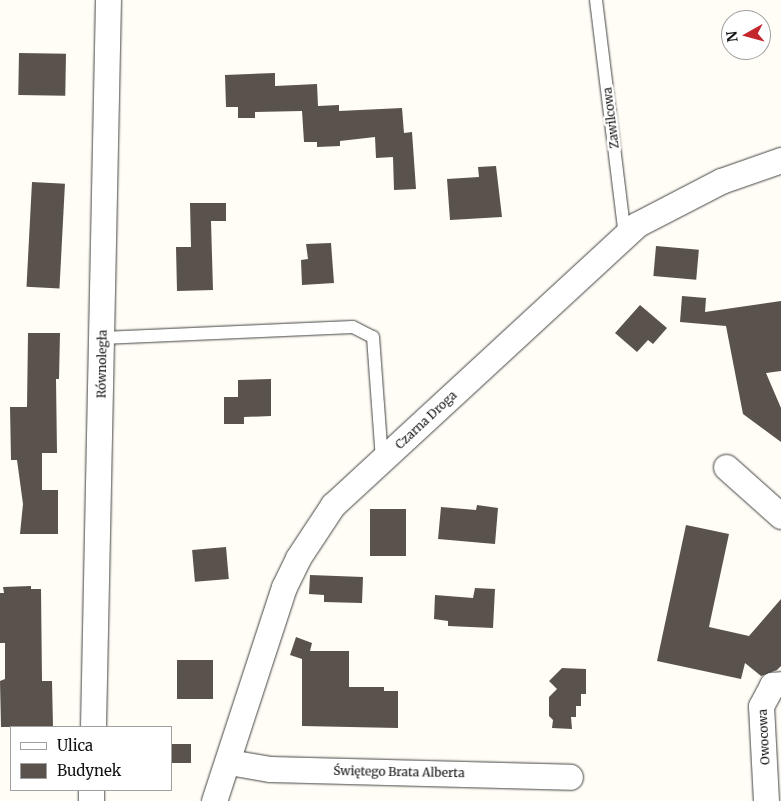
<!DOCTYPE html>
<html>
<head>
<meta charset="utf-8">
<style>
  body { margin:0 }
  #map { position:relative; width:781px; height:801px; overflow:hidden; background:#fffdf5; font-family:Merriweather,serif }
  div>[style] { position:absolute }
  [style*='--x'] { left:calc(var(--x)*1px); top:calc(var(--y)*1px); width:calc(var(--w)*1px); rotate:calc(var(--a)*1deg) }
  .building>* { inset:0; background:#5a524d; transform-origin:0 0 }
  .roads { filter:drop-shadow(0 0 1px #444) drop-shadow(0 0 1px #444) }
  .lane>* { height:12px; margin:-6px; padding:0 6px; transform-origin:6px; border-radius:6px; background:#fff }
  .street>* { height:25px; margin:-12.5px; padding:0 12.5px; transform-origin:12.5px; border-radius:12.5px; background:#fff }
  span { translate:-50% -50%; white-space:nowrap; text-align:center; line-height:1.15; -webkit-text-stroke:5px #fff; paint-order:stroke }
  .street-label { font-size:12px; color:#111 }
  .legend { position:absolute; left:10px; top:726px; width:162px; height:65px; box-sizing:border-box; background:#fff; border:1px solid #a0a0a0; margin:0; padding:6px 9px; list-style:none; font-size:15px; color:#111 }
  .legend li { display:flex; align-items:center; gap:10px; height:25px }
  .legend b { width:25px; border:1px solid #a0a0a0 }
  .north { position:absolute; left:721px; top:10px; width:50px; height:50px; box-sizing:border-box; background:#fff; border:1px solid #a0a0a0; border-radius:50%; rotate:263deg; font-size:14px; font-weight:700; line-height:20px; text-align:center; color:#111 }
  .north::after { content:''; display:block; margin:auto; width:18px; height:22px; background:#c4262e; clip-path:polygon(50% 0,100% 100%,50% 72%,0 100%) }
</style>
</head>
<body>
<div id="map">
  <div class="building">
    <div style="left:19px;top:53px;width:47px;height:42px;rotate:1deg"></div>
    <div style="clip-path:polygon(275px 73px,275px 86px,317px 84px,318px 106px,339px 105px,339px 111px,402px 108px,404px 133px,412px 132px,416px 189px,394px 190px,393px 157px,376px 158px,375px 137px,340px 141px,340px 146px,317px 147px,317px 142px,304px 142px,302px 111px,255px 112px,255px 118px,238px 118px,238px 107px,226px 107px,225px 75px)"></div>
    <div style="clip-path:polygon(496px 166px,502px 217px,450px 220px,447px 179px,479px 177px,478px 167px)"></div>
    <div style="left:32px;top:182px;width:33px;height:105px;rotate:3deg"></div>
    <div style="clip-path:polygon(190px 203px,226px 203px,226px 221px,211px 221px,213px 290px,177px 291px,176px 247px,191px 247px)"></div>
    <div style="clip-path:polygon(331px 243px,334px 283px,302px 285px,301px 260px,308px 259px,306px 244px)"></div>
    <div style="left:656px;top:246px;width:43px;height:30px;rotate:5deg"></div>
    <div style="clip-path:polygon(682px 296px,706px 298px,705px 312px,781px 301px,781px 371px,766px 373px,781px 408px,781px 442px,743px 414px,726px 326px,680px 322px)"></div>
    <div style="clip-path:polygon(640px 305px,667px 328px,653px 344px,648px 340px,637px 352px,615px 333px)"></div>
    <div style="clip-path:polygon(28px 333px,60px 333px,59px 379px,56px 379px,57px 453px,42px 453px,42px 490px,58px 490px,58px 534px,20px 534px,23px 504px,17px 460px,11px 460px,10px 407px,27px 407px)"></div>
    <div style="clip-path:polygon(271px 379px,271px 416px,244px 417px,244px 424px,224px 424px,224px 397px,238px 397px,238px 380px)"></div>
    <div style="clip-path:polygon(477px 505px,498px 508px,495px 544px,438px 539px,441px 507px,476px 510px)"></div>
    <div style="left:370px;top:509px;width:36px;height:47px"></div>
    <div style="clip-path:polygon(686px 525px,729px 534px,709px 627px,749px 636px,781px 599px,781px 666px,777px 670px,761px 676px,745px 663px,741px 679px,657px 661px)"></div>
    <div style="left:226px;top:547px;width:32px;height:34px;rotate:85deg"></div>
    <div style="clip-path:polygon(310px 575px,363px 577px,362px 603px,324px 602px,324px 595px,309px 594px)"></div>
    <div style="clip-path:polygon(31px 586px,31px 589px,41px 589px,42px 681px,52px 681px,53px 727px,1px 727px,0 681px,5px 679px,5px 643px,0 643px,0 593px,4px 593px,3px 587px)"></div>
    <div style="clip-path:polygon(475px 588px,495px 589px,493px 628px,448px 626px,448px 621px,434px 619px,435px 595px,473px 598px)"></div>
    <div style="clip-path:polygon(296px 637px,312px 643px,310px 651px,349px 651px,349px 687px,384px 687px,384px 691px,398px 691px,398px 728px,302px 726px,302px 659px,290px 655px)"></div>
    <div style="left:177px;top:660px;width:36px;height:39px"></div>
    <div style="clip-path:polygon(562px 668px,586px 669px,586px 694px,581px 694px,581px 706px,576px 706px,576px 717px,571px 717px,572px 729px,552px 728px,553px 720px,549px 716px,549px 697px,557px 689px,549px 681px)"></div>
    <div style="left:171px;top:744px;width:20px;height:19px"></div>
  </div>
  <div class="roads">
    <div class="lane">
      <div style="--x:596;--y:0;--w:238;--a:83"></div>
      <div style="--x:102;--y:338;--w:251;--a:-2.5"></div>
      <div style="--x:353;--y:327;--w:22;--a:27"></div>
      <div style="--x:373;--y:337;--w:123;--a:85.8"></div>
    </div>
    <div class="street">
      <div style="--x:726;--y:467;--w:74;--a:41.7"></div>
      <div style="--x:93;--y:727;--w:727;--a:-88.82"></div>
      <div style="--x:229;--y:762;--w:42;--a:9.7"></div>
      <div style="--x:270;--y:769;--w:300;--a:1.5"></div>
      <div style="--x:91;--y:801;--w:11;--a:-90"></div>
      <div style="--x:214;--y:801;--w:225;--a:-71.9"></div>
      <div style="--x:284;--y:587;--w:32;--a:-64"></div>
      <div style="--x:298;--y:558;--w:64;--a:-56.6"></div>
      <div style="--x:333;--y:505;--w:413;--a:-42.7"></div>
      <div style="--x:636;--y:225;--w:96;--a:-27.4"></div>
      <div style="--x:721;--y:181;--w:64;--a:-19.3"></div>
      <div style="--x:766;--y:801;--w:95;--a:-93"></div>
      <div style="--x:761;--y:706;--w:24;--a:-62"></div>
      <div style="--x:772;--y:685;--w:9;--a:-6"></div>
    </div>
  </div>
  <div class="street-label">
    <span style="left:611px;top:118px;rotate:-97deg">Zawilcowa</span>
    <span style="left:102px;top:364px;rotate:-89deg">Równoległa</span>
    <span style="left:426px;top:420px;rotate:-43deg">Czarna Droga</span>
    <span style="left:764px;top:737px;rotate:-93deg">Owocowa</span>
    <span style="left:399px;top:772px;rotate:1deg">Świętego Brata Alberta</span>
  </div>
  <ul class="legend">
  <li><b style="height:6px;background:#fff"></b>Ulica</li>
  <li><b style="height:14px;background:#5a524d"></b>Budynek</li>
  </ul>
  <div class="north">N</div>
</div>
</body>
</html>
